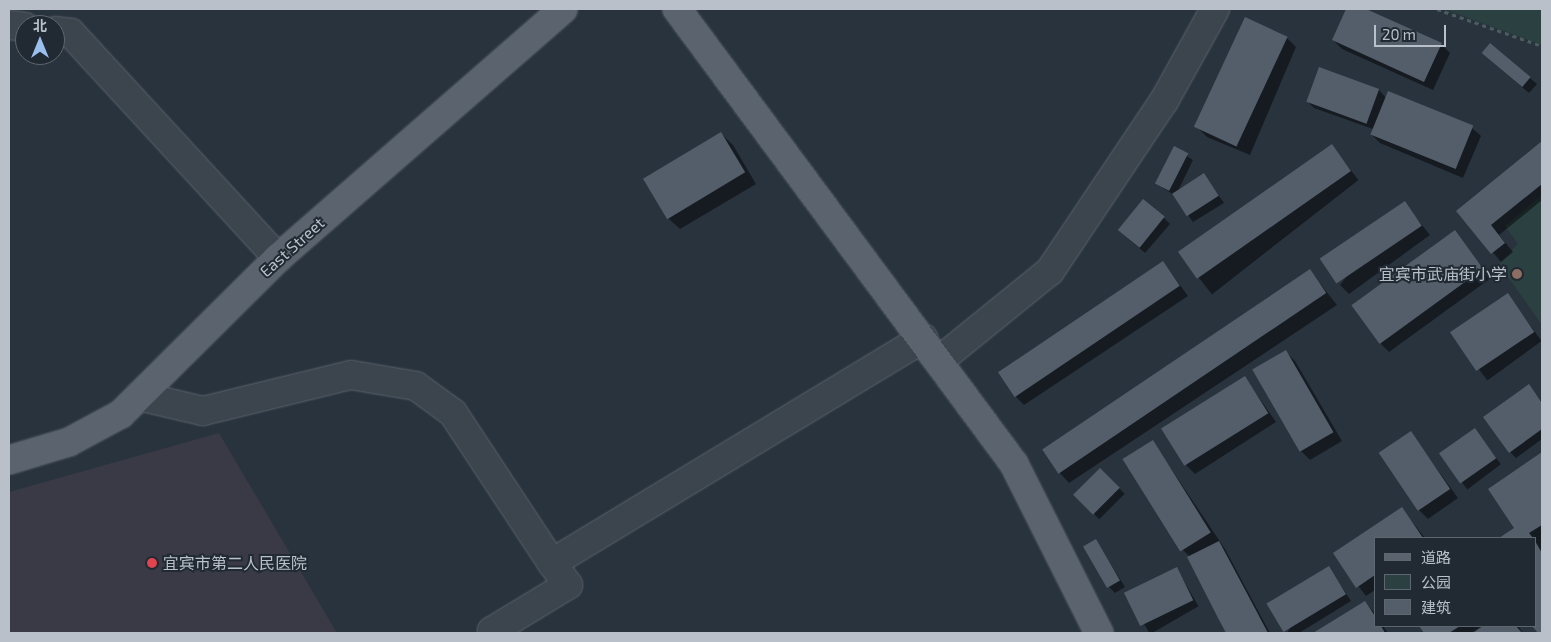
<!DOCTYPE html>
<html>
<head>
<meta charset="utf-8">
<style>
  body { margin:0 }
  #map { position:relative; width:1551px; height:642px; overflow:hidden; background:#29333e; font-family:"Exo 2","Noto Sans SC",sans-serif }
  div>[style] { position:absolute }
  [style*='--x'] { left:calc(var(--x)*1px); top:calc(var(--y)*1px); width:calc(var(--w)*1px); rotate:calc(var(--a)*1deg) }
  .medical>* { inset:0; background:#393a45 }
  .green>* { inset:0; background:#2b4040 }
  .shadow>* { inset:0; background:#0007; transform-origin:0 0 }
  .building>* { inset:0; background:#545e6b; transform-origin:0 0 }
  .path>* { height:3px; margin-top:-1.5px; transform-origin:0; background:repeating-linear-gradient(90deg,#4b5c5e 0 4px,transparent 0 8px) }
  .roads { filter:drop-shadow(0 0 1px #5a636c) drop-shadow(0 0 1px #5a636c) }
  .minor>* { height:28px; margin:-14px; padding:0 14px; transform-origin:14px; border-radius:14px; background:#3c454e }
  .major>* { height:28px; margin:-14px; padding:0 14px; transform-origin:14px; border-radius:14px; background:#5b646e }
  .dots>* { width:14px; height:14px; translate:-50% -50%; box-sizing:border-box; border:2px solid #212a33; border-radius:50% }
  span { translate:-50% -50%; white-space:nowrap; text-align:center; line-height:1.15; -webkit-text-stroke:4px #212a33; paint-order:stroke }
  .street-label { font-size:16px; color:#b9c0c9 }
  .poi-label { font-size:16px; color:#b9c0c9 }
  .right { translate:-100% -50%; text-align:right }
  .left { translate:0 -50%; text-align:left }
  .frame { position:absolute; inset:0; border:10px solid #b9c0c9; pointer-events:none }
  .legend { position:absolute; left:1374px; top:537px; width:162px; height:90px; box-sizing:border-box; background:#212a33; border:1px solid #5e666f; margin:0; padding:6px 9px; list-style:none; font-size:15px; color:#b9c0c9 }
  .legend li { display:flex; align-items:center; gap:10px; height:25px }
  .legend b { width:25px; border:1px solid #5e666f }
  .north { position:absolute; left:15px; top:15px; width:50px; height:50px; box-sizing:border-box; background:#212a33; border:1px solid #5e666f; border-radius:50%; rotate:0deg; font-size:14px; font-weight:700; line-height:20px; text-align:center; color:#b9c0c9 }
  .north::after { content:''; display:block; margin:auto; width:18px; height:22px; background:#9abeed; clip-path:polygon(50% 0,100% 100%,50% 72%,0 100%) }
  .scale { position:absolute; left:1374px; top:25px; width:72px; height:22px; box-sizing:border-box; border:2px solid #b9c0c9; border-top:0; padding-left:6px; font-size:15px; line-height:18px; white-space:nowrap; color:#b9c0c9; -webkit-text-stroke:4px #212a33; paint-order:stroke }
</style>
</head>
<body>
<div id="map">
  <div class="medical">
    <div style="clip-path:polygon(219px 433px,337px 633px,9px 633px,9px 492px)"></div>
  </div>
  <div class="green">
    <div style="clip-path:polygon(1444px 9px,1542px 9px,1542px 45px)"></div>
    <div style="clip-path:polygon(1542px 195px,1542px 325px,1499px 264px,1518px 244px,1505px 226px)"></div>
  </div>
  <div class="shadow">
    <div style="clip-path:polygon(1348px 9px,1363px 9px,1441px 44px,1450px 53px,1433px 90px,1342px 49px,1333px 40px)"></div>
    <div style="clip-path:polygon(1287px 38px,1296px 47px,1250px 155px,1207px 137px,1198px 128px)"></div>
    <div style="clip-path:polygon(1490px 44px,1537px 84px,1529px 93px,1489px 59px)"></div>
    <div style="clip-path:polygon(1320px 69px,1379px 90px,1386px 98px,1389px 92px,1472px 128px,1481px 136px,1463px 178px,1380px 143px,1371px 134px,1373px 129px,1314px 108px,1308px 102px)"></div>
    <div style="clip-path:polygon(721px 134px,733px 145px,756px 184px,680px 229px,668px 218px,645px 178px)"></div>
    <div style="clip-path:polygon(1542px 143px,1542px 200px,1499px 235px,1513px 252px,1501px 262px,1458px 211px)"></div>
    <div style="left:1332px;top:146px;width:43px;height:186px;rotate:52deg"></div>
    <div style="clip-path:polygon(1174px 148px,1193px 160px,1179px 189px,1204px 175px,1224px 203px,1193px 222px,1174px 195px,1156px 183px)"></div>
    <div style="clip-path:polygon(1404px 203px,1430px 235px,1349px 294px,1340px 285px)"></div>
    <div style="clip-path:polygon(1164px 218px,1170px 224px,1145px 253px,1124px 235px)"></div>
    <div style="clip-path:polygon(1455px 232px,1491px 278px,1389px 352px,1380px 343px)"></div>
    <div style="clip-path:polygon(1163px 262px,1188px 296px,1024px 405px,1015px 396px)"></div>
    <div style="clip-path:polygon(1310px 271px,1337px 305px,1069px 483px,1058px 471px)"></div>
    <div style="left:1508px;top:295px;width:57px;height:67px;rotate:54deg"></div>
    <div style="clip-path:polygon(1286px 352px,1295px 361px,1342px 441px,1310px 460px,1301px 451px)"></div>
    <div style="clip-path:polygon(1245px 378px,1276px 422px,1195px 474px,1186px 465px)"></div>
    <div style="clip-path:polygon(1529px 386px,1542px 402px,1542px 439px,1516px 458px,1510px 452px)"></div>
    <div style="left:1475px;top:430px;width:43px;height:42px;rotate:53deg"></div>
    <div style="clip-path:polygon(1410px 432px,1458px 498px,1428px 519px,1419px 510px)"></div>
    <div style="clip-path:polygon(1153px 442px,1225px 549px,1270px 633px,1228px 633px,1190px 557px,1183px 550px)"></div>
    <div style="clip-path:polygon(1542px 453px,1542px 633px,1539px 633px,1534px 626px,1535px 538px,1501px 538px,1516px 528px,1489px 490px)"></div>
    <div style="left:1100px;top:469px;width:35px;height:36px;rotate:45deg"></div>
    <div style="clip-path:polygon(1402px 509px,1425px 538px,1375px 538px,1375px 590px,1366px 596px,1334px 554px)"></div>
    <div style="clip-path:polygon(1096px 541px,1125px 587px,1115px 593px,1109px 587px)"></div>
    <div style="clip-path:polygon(1328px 567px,1351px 601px,1299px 633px,1287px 633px)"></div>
    <div style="left:1177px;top:569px;width:43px;height:56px;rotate:60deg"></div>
    <div style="clip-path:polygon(1365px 603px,1375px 613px,1375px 626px,1383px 626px,1388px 633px,1316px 633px)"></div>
    <div style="clip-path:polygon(1421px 626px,1482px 626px,1471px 633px,1426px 633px)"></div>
    <div style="clip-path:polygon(1482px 626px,1518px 626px,1523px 633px,1476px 633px)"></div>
  </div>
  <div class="building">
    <div style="clip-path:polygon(1346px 9px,1366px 9px,1442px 43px,1424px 82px,1332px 40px)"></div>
    <div style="left:1245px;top:17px;width:47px;height:121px;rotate:25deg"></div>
    <div style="left:1490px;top:43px;width:53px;height:13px;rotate:40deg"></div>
    <div style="left:1319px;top:67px;width:64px;height:37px;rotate:20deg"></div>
    <div style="left:1388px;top:91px;width:92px;height:47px;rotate:22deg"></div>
    <div style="left:721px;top:132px;width:47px;height:91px;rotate:59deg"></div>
    <div style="clip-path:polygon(1542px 141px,1542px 184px,1491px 225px,1505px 243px,1491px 254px,1456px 211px)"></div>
    <div style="left:1332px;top:144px;width:33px;height:188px;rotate:55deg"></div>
    <div style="left:1174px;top:146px;width:16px;height:42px;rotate:27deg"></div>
    <div style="left:1204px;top:173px;width:27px;height:38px;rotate:57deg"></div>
    <div style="left:1143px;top:199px;width:28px;height:40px;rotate:39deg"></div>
    <div style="left:1405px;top:201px;width:30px;height:103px;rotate:56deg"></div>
    <div style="left:1455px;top:230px;width:48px;height:128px;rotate:54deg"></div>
    <div style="left:1163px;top:261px;width:30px;height:199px;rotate:56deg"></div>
    <div style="left:1310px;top:269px;width:29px;height:323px;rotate:56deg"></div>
    <div style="left:1508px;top:293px;width:47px;height:70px;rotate:56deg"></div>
    <div style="left:1286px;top:350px;width:95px;height:39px;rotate:60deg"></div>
    <div style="left:1245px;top:376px;width:44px;height:99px;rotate:58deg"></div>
    <div style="clip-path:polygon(1529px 384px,1542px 403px,1542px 429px,1509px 453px,1483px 417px)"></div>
    <div style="left:1475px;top:428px;width:37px;height:44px;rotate:55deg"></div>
    <div style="left:1411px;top:431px;width:70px;height:39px;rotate:56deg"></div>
    <div style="left:1153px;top:440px;width:109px;height:36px;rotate:58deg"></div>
    <div style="clip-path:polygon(1542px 452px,1542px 525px,1529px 533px,1533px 538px,1499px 538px,1514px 528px,1488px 489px)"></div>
    <div style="left:1100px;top:468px;width:28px;height:38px;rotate:45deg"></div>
    <div style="clip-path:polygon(1402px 507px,1423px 538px,1375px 538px,1375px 575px,1356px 588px,1333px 553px)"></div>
    <div style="left:1096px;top:539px;width:48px;height:15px;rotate:60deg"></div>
    <div style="clip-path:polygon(1219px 541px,1250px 599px,1268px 633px,1226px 633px,1217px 616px,1187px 557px)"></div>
    <div style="clip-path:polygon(1535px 541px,1542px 553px,1542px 633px,1538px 633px,1532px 626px)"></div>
    <div style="left:1329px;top:566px;width:33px;height:73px;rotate:59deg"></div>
    <div style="left:1177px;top:567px;width:37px;height:59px;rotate:64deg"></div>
    <div style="clip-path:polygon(1365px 601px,1375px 616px,1375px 626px,1381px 626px,1385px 633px,1313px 633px)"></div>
    <div style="clip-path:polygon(1419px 626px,1460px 626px,1449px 633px,1424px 633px)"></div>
    <div style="clip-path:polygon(1483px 626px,1516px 626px,1522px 633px,1473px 633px)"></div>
  </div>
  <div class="path">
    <div style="--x:1437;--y:9;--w:111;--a:19.4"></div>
  </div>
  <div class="roads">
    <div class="minor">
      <div style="--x:9;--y:25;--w:16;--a:7"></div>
      <div style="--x:55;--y:31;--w:16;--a:7"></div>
      <div style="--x:71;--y:33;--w:306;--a:47.4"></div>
      <div style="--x:940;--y:360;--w:141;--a:-39"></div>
      <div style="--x:1050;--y:271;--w:205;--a:-56.2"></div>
      <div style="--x:1164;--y:101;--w:105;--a:-61"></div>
      <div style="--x:139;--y:396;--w:66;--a:13.2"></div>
      <div style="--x:203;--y:411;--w:152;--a:-13.7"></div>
      <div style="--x:351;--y:375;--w:66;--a:9.6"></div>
      <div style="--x:416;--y:386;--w:46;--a:36.1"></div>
      <div style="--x:453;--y:413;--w:180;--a:56.6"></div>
      <div style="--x:552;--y:563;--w:434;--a:-31.2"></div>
      <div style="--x:494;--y:633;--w:3;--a:-135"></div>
      <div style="--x:492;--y:631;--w:89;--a:-31.2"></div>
      <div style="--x:568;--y:585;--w:27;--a:-126"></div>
    </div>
    <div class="major">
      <div style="--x:677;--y:9;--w:566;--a:53.47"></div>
      <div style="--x:1014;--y:464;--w:189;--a:63.3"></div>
      <div style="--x:9;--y:460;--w:63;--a:-16.7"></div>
      <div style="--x:69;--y:442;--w:59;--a:-28.3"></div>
      <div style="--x:121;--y:414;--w:221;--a:-44.8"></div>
      <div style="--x:278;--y:258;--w:378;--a:-41.1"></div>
    </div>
  </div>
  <div class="dots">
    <div style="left:1517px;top:274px;background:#8d6e63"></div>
    <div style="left:152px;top:563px;background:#e0444e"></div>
  </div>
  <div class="street-label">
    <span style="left:292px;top:247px;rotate:-42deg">East Street</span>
  </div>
  <div class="poi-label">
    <span class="right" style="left:1507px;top:274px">宜宾市武庙街小学</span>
    <span class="left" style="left:163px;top:563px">宜宾市第二人民医院</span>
  </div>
  <div class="frame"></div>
  <ul class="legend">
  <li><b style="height:6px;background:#5b646e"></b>道路</li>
  <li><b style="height:14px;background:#2b4040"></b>公园</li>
  <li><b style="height:14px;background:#545e6b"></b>建筑</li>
  </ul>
  <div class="north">北</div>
  <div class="scale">20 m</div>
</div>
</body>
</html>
